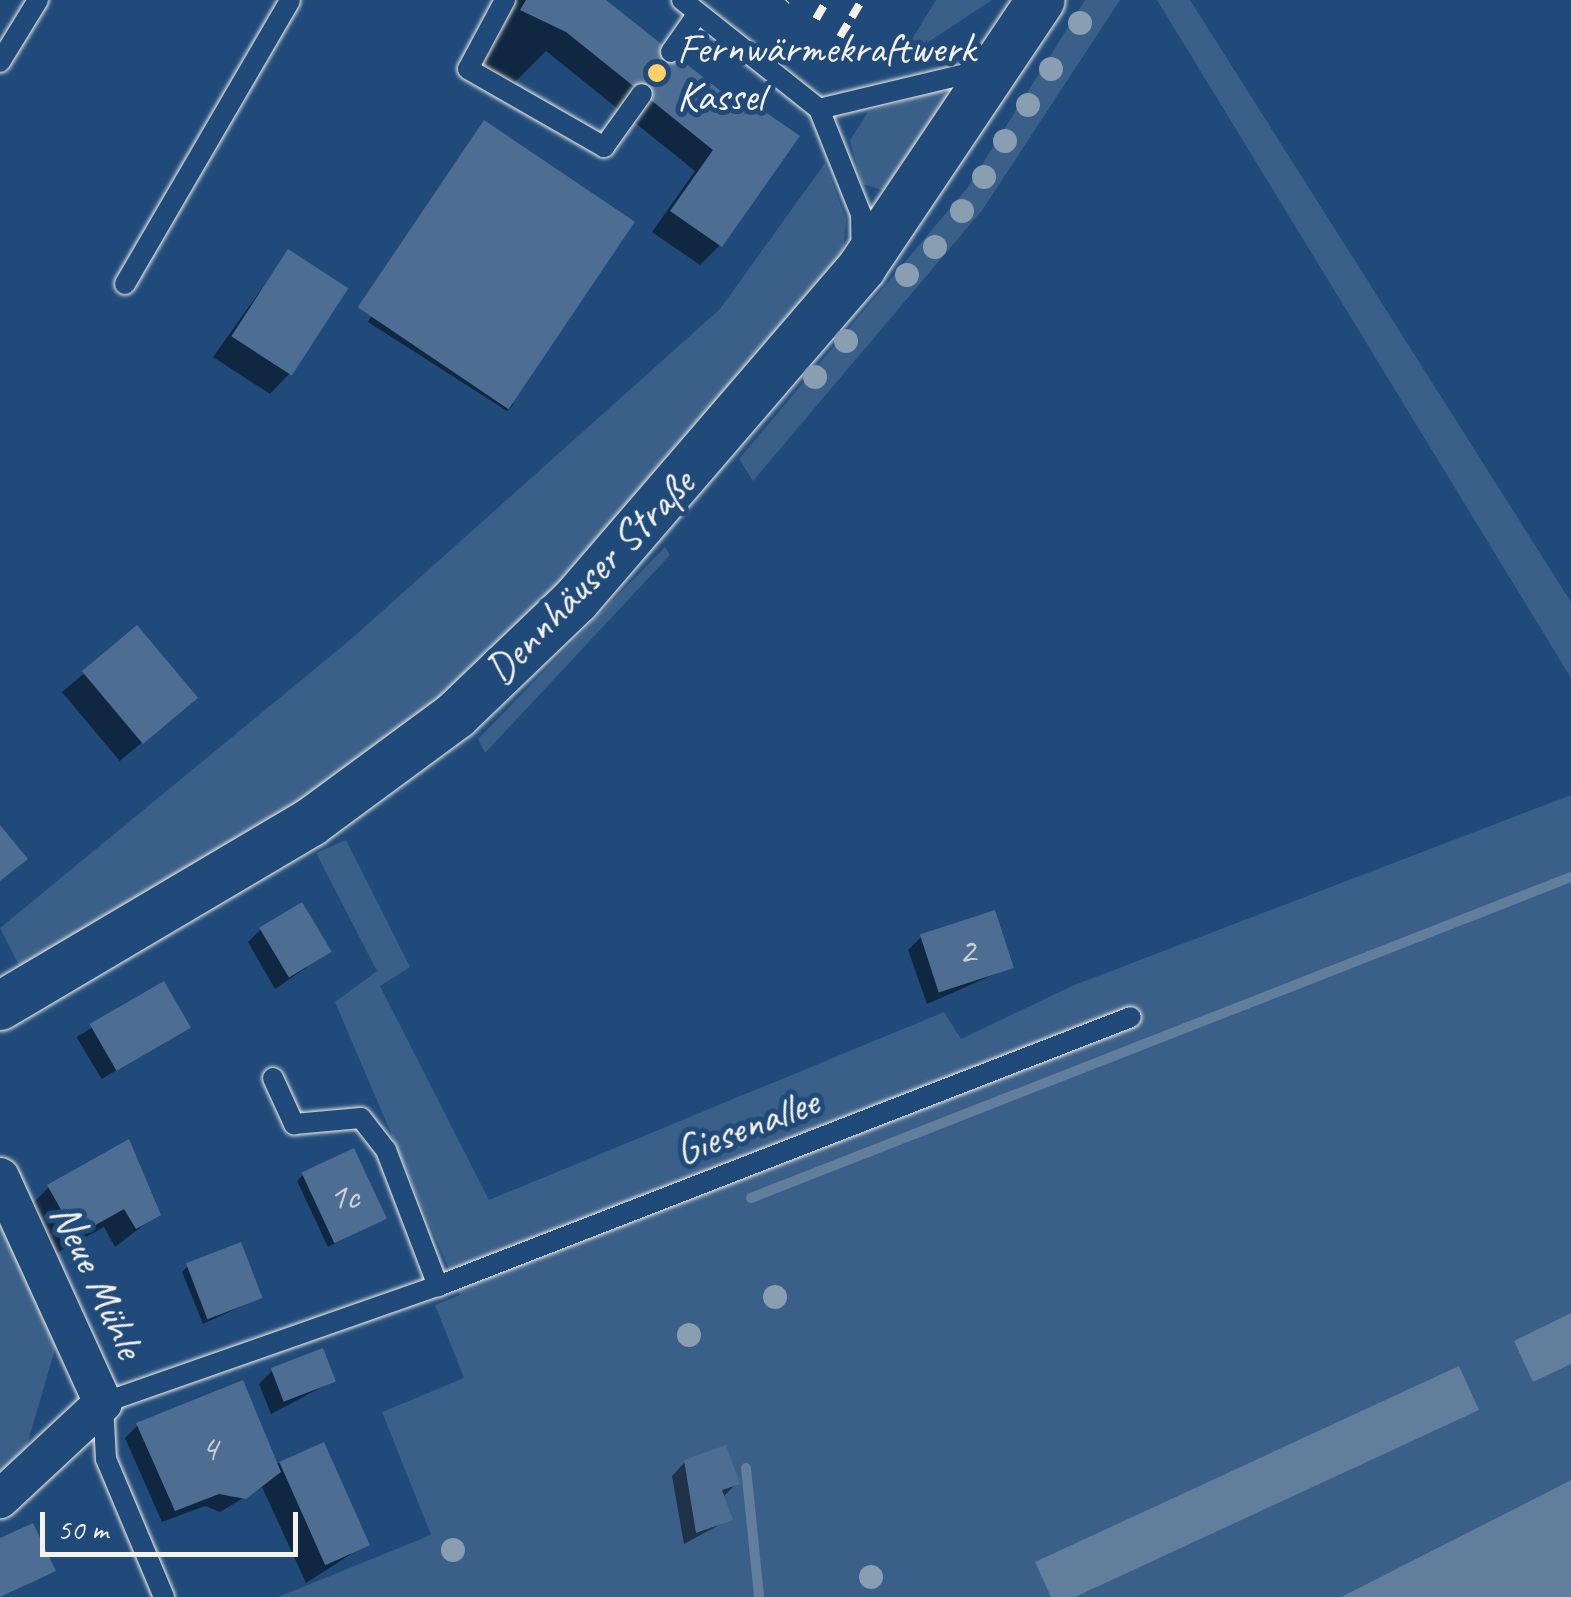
<!DOCTYPE html>
<html>
<head>
<meta charset="utf-8">
<style>
  body { margin:0 }
  #map { position:relative; width:1571px; height:1597px; overflow:hidden; background:#1f4a7a; font-family:Caveat,sans-serif }
  div>[style] { position:absolute }
  [style*='--x'] { left:calc(var(--x)*1px); top:calc(var(--y)*1px); width:calc(var(--w)*1px); rotate:calc(var(--a)*1deg) }
  .green>* { inset:0; background:#3a5f88 }
  .water>* { inset:0; background:#627e9d }
  .shadow>* { inset:0; background:#0007; transform-origin:0 0 }
  .stream>* { height:10px; margin:-5px; padding:0 5px; transform-origin:5px; border-radius:5px; background:#627e9d }
  .building>* { inset:0; background:#4d6e92; transform-origin:0 0 }
  .roads { filter:drop-shadow(0 0 2px #f4f1e8) drop-shadow(0 0 2px #f4f1e8) }
  .service>* { height:20px; margin:-10px; padding:0 10px; transform-origin:10px; border-radius:10px; background:#1f4a7a }
  .minor>* { height:38px; margin:-19px; padding:0 19px; transform-origin:19px; border-radius:19px; background:#1f4a7a }
  .tertiary>* { height:48px; margin:-24px; padding:0 24px; transform-origin:24px; border-radius:24px; background:#1f4a7a }
  .rail>* { height:8px; margin-top:-4px; transform-origin:0; background:repeating-linear-gradient(90deg,#f4f1e8 0 15px,transparent 0 23px) }
  .trees>* { width:24px; height:24px; margin:-12px; border-radius:50%; background:#8a9eb1 }
  .dots>* { width:28px; height:28px; translate:-50% -50%; box-sizing:border-box; border:5px solid #1f4a7a; border-radius:50% }
  span { translate:-50% -50%; white-space:nowrap; text-align:center; line-height:1.15; -webkit-text-stroke:10px #1f4a7a; paint-order:stroke }
  .number-label { font-size:38px; color:#cad0d2 }
  .number-label span { -webkit-text-stroke-width:0 }
  .poi-label { font-size:42px; color:#f4f1e8 }
  .left { translate:0 -50%; text-align:left }
  .street-label { font-size:42px; color:#f4f1e8 }
  .scale { position:absolute; left:40px; top:1512px; width:258px; height:45px; box-sizing:border-box; border:5px solid #f4f1e8; border-top:0; padding-left:12px; font-size:30px; line-height:35px; white-space:nowrap; color:#f4f1e8; -webkit-text-stroke:8px #1f4a7a; paint-order:stroke }
</style>
</head>
<body>
<div id="map">
  <div class="green">
    <div style="clip-path:polygon(936px 0,992px 0,898px 62px)"></div>
    <div style="clip-path:polygon(1085px 0,1120px 0,983px 209px,753px 481px,739px 459px,968px 187px)"></div>
    <div style="clip-path:polygon(1157px 0,1190px 0,1571px 602px,1571px 678px)"></div>
    <div style="clip-path:polygon(941px 90px,949px 96px,885px 191px,862px 184px,850px 140px,868px 112px)"></div>
    <div style="clip-path:polygon(825px 163px,846px 219px,843px 255px,558px 585px,441px 697px,300px 806px,23px 973px,0 928px,350px 640px,720px 309px)"></div>
    <div style="clip-path:polygon(665px 547px,670px 555px,485px 753px,478px 739px)"></div>
    <div style="clip-path:polygon(1571px 795px,1571px 1480px,1341px 1597px,278px 1597px,431px 1535px,382px 1412px,464px 1378px,435px 1305px,460px 1295px,335px 1002px,377px 971px,316px 853px,346px 840px,410px 967px,380px 986px,489px 1200px,944px 1012px,961px 1039px,1072px 986px)"></div>
    <div style="clip-path:polygon(0 1209px,58px 1339px,22px 1462px,0 1476px)"></div>
  </div>
  <div class="water">
    <div style="clip-path:polygon(1571px 1313px,1571px 1364px,1533px 1382px,1514px 1341px)"></div>
    <div style="clip-path:polygon(1459px 1366px,1479px 1410px,1075px 1597px,1051px 1597px,1035px 1562px)"></div>
    <div style="clip-path:polygon(1571px 1480px,1571px 1597px,1341px 1597px)"></div>
  </div>
  <div class="shadow">
    <div style="clip-path:polygon(509px 0,602px 0,741px 111px,720px 245px,700px 265px,652px 232px,695px 171px,546px 51px,511px 86px,472px 61px)"></div>
    <div style="clip-path:polygon(484px 123px,513px 405px,507px 411px,368px 322px)"></div>
    <div style="clip-path:polygon(288px 252px,289px 374px,270px 394px,213px 357px)"></div>
    <div style="left:137px;top:629px;width:90px;height:98px;rotate:50deg"></div>
    <div style="clip-path:polygon(261px 929px,329px 952px,275px 989px,248px 942px)"></div>
    <div style="clip-path:polygon(921px 937px,1011px 967px,927px 1004px,908px 950px)"></div>
    <div style="left:163px;top:985px;width:49px;height:101px;rotate:59deg"></div>
    <div style="clip-path:polygon(303px 1175px,384px 1218px,328px 1247px,297px 1181px)"></div>
    <div style="clip-path:polygon(49px 1187px,158px 1214px,115px 1247px,104px 1227px,55px 1254px,29px 1207px)"></div>
    <div style="clip-path:polygon(188px 1266px,260px 1297px,203px 1324px,182px 1272px)"></div>
    <div style="clip-path:polygon(272px 1371px,333px 1381px,271px 1414px,259px 1384px)"></div>
    <div style="clip-path:polygon(138px 1425px,281px 1464px,367px 1544px,306px 1583px,262px 1487px,220px 1512px,205px 1506px,162px 1522px,125px 1438px)"></div>
    <div style="clip-path:polygon(685px 1462px,737px 1483px,724px 1496px,730px 1519px,684px 1544px,672px 1476px)"></div>
    <div style="clip-path:polygon(0 1541px,53px 1571px,0 1597px)"></div>
  </div>
  <div class="stream">
    <div style="--x:751;--y:1198;--w:881;--a:-21.38"></div>
    <div style="--x:746;--y:1468;--w:130;--a:84.2"></div>
  </div>
  <div class="building">
    <div style="clip-path:polygon(526px 0,606px 0,742px 108px,748px 100px,800px 136px,722px 247px,670px 211px,713px 150px,566px 32px,520px 10px)"></div>
    <div style="left:484px;top:120px;width:182px;height:226px;rotate:34deg"></div>
    <div style="left:288px;top:249px;width:72px;height:104px;rotate:33deg"></div>
    <div style="left:137px;top:625px;width:95px;height:72px;rotate:50deg"></div>
    <div style="clip-path:polygon(0 825px,28px 859px,0 881px)"></div>
    <div style="left:302px;top:902px;width:58px;height:50px;rotate:59deg"></div>
    <div style="left:995px;top:910px;width:61px;height:79px;rotate:72deg"></div>
    <div style="left:164px;top:981px;width:54px;height:86px;rotate:60deg"></div>
    <div style="clip-path:polygon(129px 1139px,161px 1215px,136px 1229px,124px 1209px,76px 1236px,47px 1185px)"></div>
    <div style="left:354px;top:1148px;width:78px;height:58px;rotate:65deg"></div>
    <div style="left:241px;top:1242px;width:60px;height:59px;rotate:69deg"></div>
    <div style="left:323px;top:1348px;width:36px;height:56px;rotate:69deg"></div>
    <div style="clip-path:polygon(243px 1380px,281px 1472px,246px 1499px,219px 1494px,175px 1511px,136px 1423px)"></div>
    <div style="left:324px;top:1442px;width:113px;height:49px;rotate:66deg"></div>
    <div style="clip-path:polygon(726px 1445px,740px 1484px,722px 1490px,733px 1520px,696px 1533px,684px 1460px)"></div>
    <div style="clip-path:polygon(33px 1523px,56px 1571px,0 1597px,0 1538px)"></div>
  </div>
  <div class="roads">
    <div class="service">
      <div style="--x:505;--y:0;--w:78;--a:118.2"></div>
      <div style="--x:468;--y:69;--w:157;--a:29.8"></div>
      <div style="--x:604;--y:147;--w:65;--a:-54.4"></div>
      <div style="--x:682;--y:0;--w:175;--a:38.5"></div>
      <div style="--x:819;--y:109;--w:113;--a:68.2"></div>
      <div style="--x:861;--y:214;--w:39;--a:89"></div>
      <div style="--x:671;--y:52;--w:44;--a:-55.2"></div>
      <div style="--x:0;--y:62;--w:73;--a:-58.5"></div>
      <div style="--x:819;--y:109;--w:173;--a:-13.4"></div>
      <div style="--x:125;--y:284;--w:328;--a:-59.8"></div>
      <div style="--x:273;--y:1078;--w:51;--a:65.5"></div>
      <div style="--x:294;--y:1124;--w:67;--a:-5.1"></div>
      <div style="--x:361;--y:1118;--w:41;--a:52"></div>
      <div style="--x:386;--y:1150;--w:146;--a:69.1"></div>
      <div style="--x:164;--y:1597;--w:150;--a:-112.8"></div>
      <div style="--x:106;--y:1459;--w:56;--a:-93.1"></div>
      <div style="--x:103;--y:1403;--w:355;--a:-19.3"></div>
      <div style="--x:438;--y:1286;--w:743;--a:-21.21"></div>
    </div>
    <div class="minor">
      <div style="--x:0;--y:1177;--w:248;--a:65.5"></div>
      <div style="--x:103;--y:1403;--w:141;--a:137"></div>
    </div>
    <div class="tertiary">
      <div style="--x:0;--y:1006;--w:361;--a:-30.6"></div>
      <div style="--x:311;--y:822;--w:180;--a:-36.4"></div>
      <div style="--x:456;--y:715;--w:166;--a:-43.8"></div>
      <div style="--x:576;--y:600;--w:439;--a:-49.3"></div>
      <div style="--x:862;--y:267;--w:321;--a:-56.2"></div>
    </div>
  </div>
  <div class="rail">
    <div style="--x:786;--y:1;--w:1;--a:-45"></div>
    <div style="--x:816;--y:19;--w:22;--a:-60"></div>
    <div style="--x:840;--y:37;--w:43;--a:-59.3"></div>
  </div>
  <div class="trees">
    <div style="left:1080px;top:23px"></div>
    <div style="left:1051px;top:69px"></div>
    <div style="left:1028px;top:105px"></div>
    <div style="left:1005px;top:141px"></div>
    <div style="left:984px;top:177px"></div>
    <div style="left:962px;top:211px"></div>
    <div style="left:935px;top:247px"></div>
    <div style="left:907px;top:275px"></div>
    <div style="left:846px;top:341px"></div>
    <div style="left:815px;top:377px"></div>
    <div style="left:775px;top:1297px"></div>
    <div style="left:689px;top:1335px"></div>
    <div style="left:453px;top:1550px"></div>
    <div style="left:871px;top:1577px"></div>
  </div>
  <div class="dots">
    <div style="left:657px;top:73px;background:#ffd166"></div>
  </div>
  <div class="number-label">
    <span style="left:967px;top:951px">2</span>
    <span style="left:344px;top:1196px">1c</span>
    <span style="left:209px;top:1448px">4</span>
  </div>
  <div class="poi-label">
    <span class="left" style="left:677px;top:73px">Fernwärmekraftwerk<br>Kassel</span>
  </div>
  <div class="street-label">
    <span style="left:590px;top:577px;rotate:-46deg">Dennhäuser Straße</span>
    <span style="left:747px;top:1127px;rotate:-21deg">Giesenallee</span>
    <span style="left:97px;top:1281px;rotate:65deg">Neue Mühle</span>
  </div>
  <div class="scale">50 m</div>
</div>
</body>
</html>
